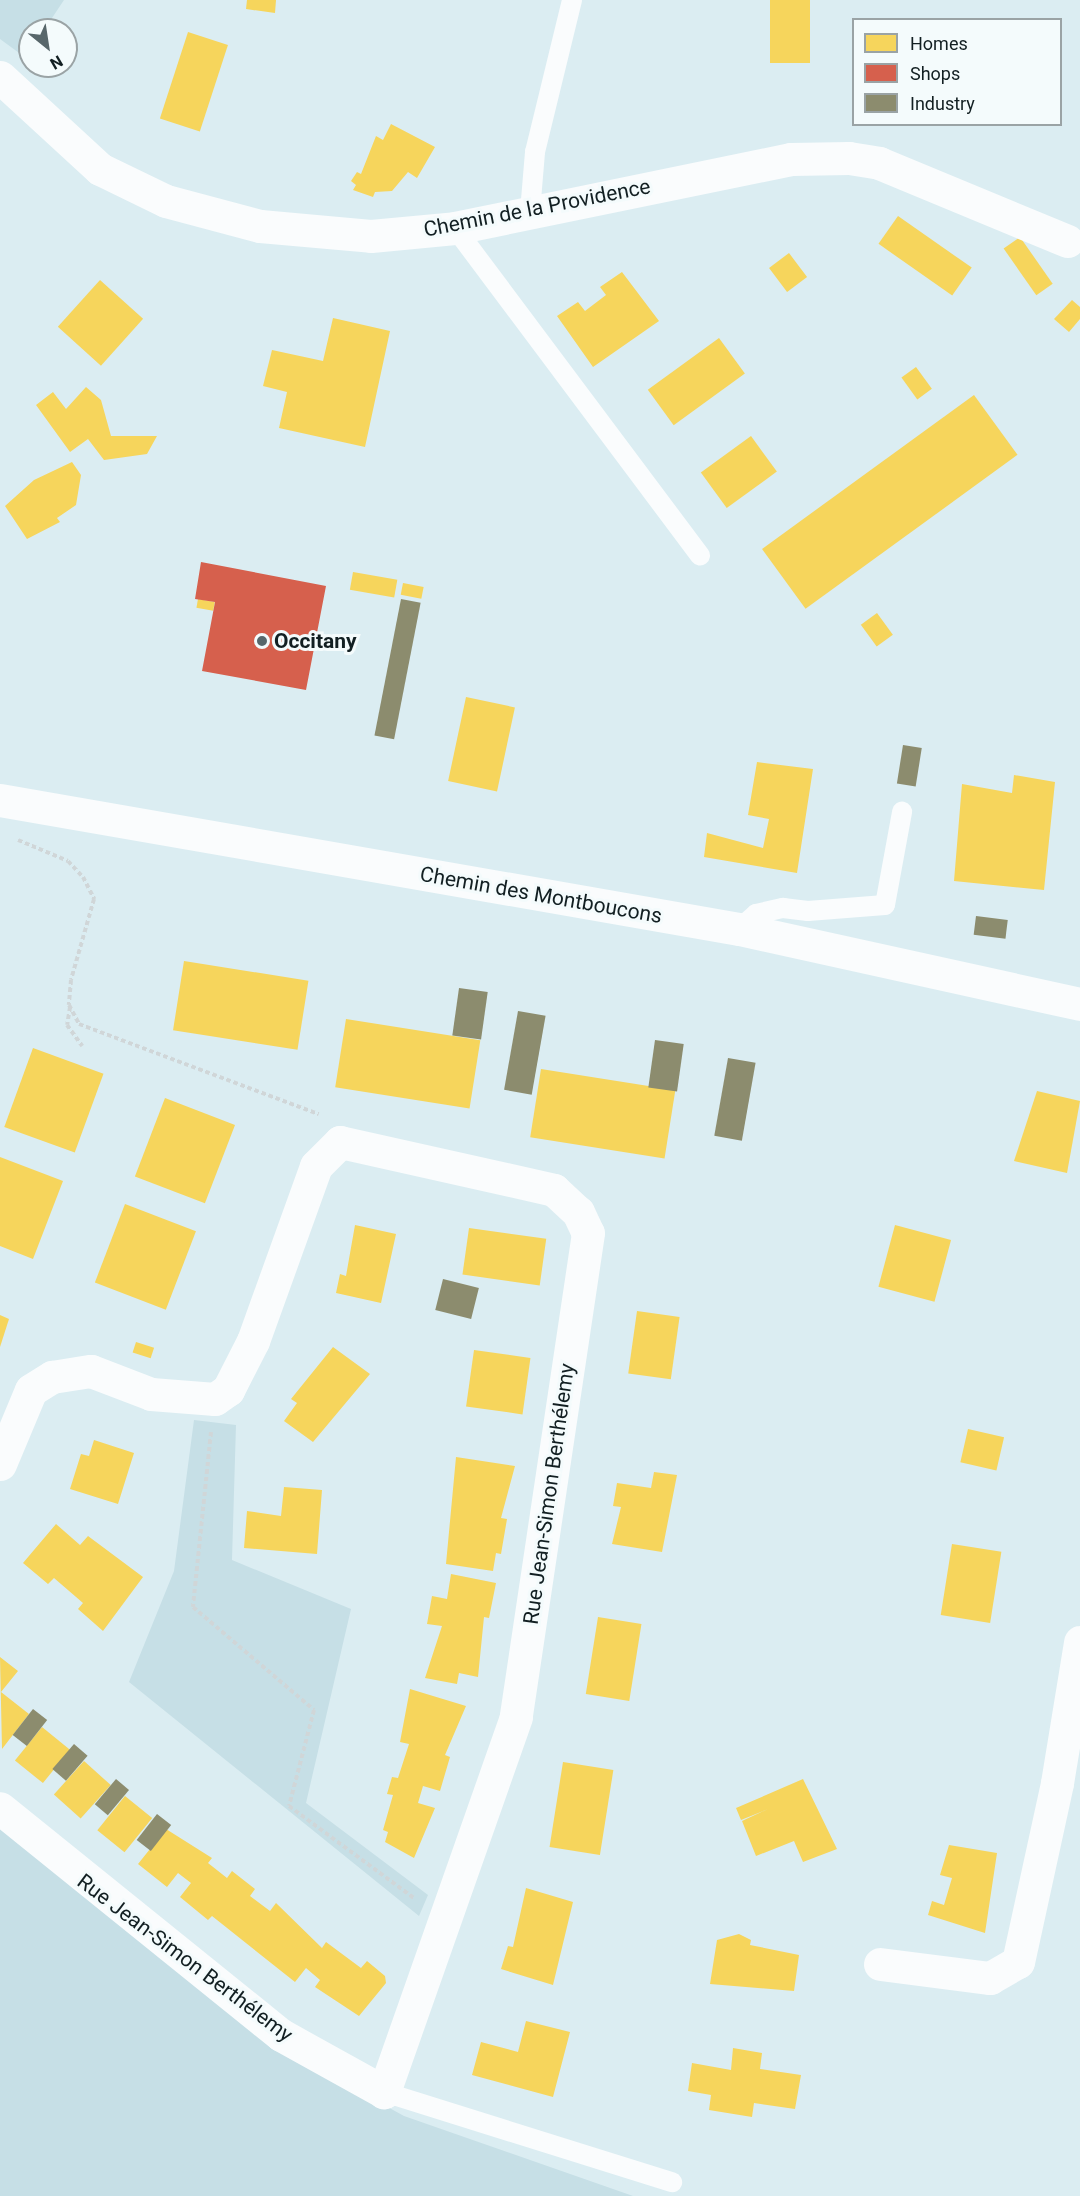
<!DOCTYPE html>
<html>
<head>
<meta charset="utf-8">
<style>
  body { margin:0 }
  #map { position:relative; width:1080px; height:2196px; overflow:hidden; background:#dbedf2; font-family:Roboto,sans-serif }
  div>[style] { position:absolute }
  [style*='--x'] { left:calc(var(--x)*1px); top:calc(var(--y)*1px); width:calc(var(--w)*1px); rotate:calc(var(--a)*1deg) }
  .green>* { inset:0; background:#c6dfe6 }
  .homes>* { inset:0; background:#f6d55c; transform-origin:0 0 }
  .shops>* { inset:0; background:#d6604d }
  .industry>* { inset:0; background:#8c8c6e; transform-origin:0 0 }
  .path>* { height:4px; margin-top:-2px; transform-origin:0; background:repeating-linear-gradient(90deg,#d0d6d8 0 4.5px,transparent 0 7.5px) }
  .service>* { height:20px; margin:-10px; padding:0 10px; transform-origin:10px; border-radius:10px; background:#fafcfd }
  .minor>* { height:33px; margin:-16.5px; padding:0 16.5px; transform-origin:16.5px; border-radius:16.5px; background:#fafcfd }
  .dots>* { width:16px; height:16px; translate:-50% -50%; box-sizing:border-box; border:3px solid #f4fbfc; border-radius:50% }
  span { translate:-50% -50%; white-space:nowrap; text-align:center; line-height:1.15; -webkit-text-stroke:6px #f4fbfc; paint-order:stroke }
  .street-label { font-size:21px; color:#121f22 }
  .poi-label { font-size:21px; color:#121f22; font-weight:700 }
  .left { translate:0 -50%; text-align:left }
  .legend { position:absolute; left:852px; top:18px; width:210px; height:108px; box-sizing:border-box; background:#f4fbfc; border:2px solid #9aa3a5; margin:0; padding:8px 10px; list-style:none; font-size:18px; color:#121f22 }
  .legend li { display:flex; align-items:center; gap:12px; height:30px }
  .legend b { width:30px; border:2px solid #9aa3a5 }
  .north { position:absolute; left:18px; top:18px; width:60px; height:60px; box-sizing:border-box; background:#f4fbfc; border:2px solid #9aa3a5; border-radius:50%; rotate:150deg; font-size:16px; font-weight:700; line-height:24px; text-align:center; color:#121f22 }
  .north::after { content:''; display:block; margin:auto; width:21px; height:27px; background:#58676b; clip-path:polygon(50% 0,100% 100%,50% 72%,0 100%) }
</style>
</head>
<body>
<div id="map">
  <div class="green">
    <div style="clip-path:polygon(0 0,64px 0,44px 30px,30px 30px,26px 58px,0 39px)"></div>
    <div style="clip-path:polygon(194px 1420px,236px 1425px,232px 1560px,351px 1609px,306px 1803px,428px 1895px,419px 1916px,129px 1682px,174px 1571px)"></div>
    <div style="clip-path:polygon(0 1828px,255px 2034px,404px 2116px,633px 2196px,0 2196px)"></div>
  </div>
  <div class="homes">
    <div style="clip-path:polygon(247px 0,276px 0,275px 13px,246px 9px)"></div>
    <div style="left:770px;top:0;width:40px;height:63px"></div>
    <div style="left:188px;top:32px;width:42px;height:91px;rotate:18deg"></div>
    <div style="clip-path:polygon(391px 124px,435px 147px,417px 178px,408px 172px,392px 191px,375px 192px,373px 197px,353px 190px,356px 185px,351px 181px,357px 172px,361px 174px,376px 136px,383px 140px)"></div>
    <div style="left:898px;top:216px;width:90px;height:34px;rotate:35deg"></div>
    <div style="left:1020px;top:237px;width:57px;height:20px;rotate:55deg"></div>
    <div style="left:789px;top:253px;width:30px;height:25px;rotate:53deg"></div>
    <div style="clip-path:polygon(622px 272px,659px 321px,593px 367px,557px 316px,578px 302px,585px 311px,606px 295px,600px 287px)"></div>
    <div style="left:100px;top:280px;width:58px;height:63px;rotate:42deg"></div>
    <div style="clip-path:polygon(1072px 300px,1080px 307px,1080px 319px,1069px 332px,1054px 319px)"></div>
    <div style="clip-path:polygon(333px 318px,390px 331px,365px 447px,279px 428px,287px 392px,263px 386px,272px 350px,323px 361px)"></div>
    <div style="left:719px;top:338px;width:44px;height:88px;rotate:54deg"></div>
    <div style="left:916px;top:367px;width:27px;height:18px;rotate:54deg"></div>
    <div style="clip-path:polygon(86px 387px,101px 400px,111px 436px,157px 436px,147px 454px,104px 460px,88px 439px,70px 452px,36px 405px,53px 392px,66px 409px)"></div>
    <div style="left:974px;top:395px;width:74px;height:262px;rotate:54deg"></div>
    <div style="left:751px;top:436px;width:44px;height:62px;rotate:54deg"></div>
    <div style="clip-path:polygon(72px 462px,81px 475px,76px 505px,57px 518px,60px 522px,27px 539px,5px 506px,34px 480px)"></div>
    <div style="left:353px;top:572px;width:45px;height:18px;rotate:10deg"></div>
    <div style="left:403px;top:583px;width:21px;height:12px;rotate:11deg"></div>
    <div style="left:198px;top:599px;width:17px;height:9px;rotate:10deg"></div>
    <div style="left:877px;top:613px;width:27px;height:20px;rotate:54deg"></div>
    <div style="left:466px;top:697px;width:50px;height:86px;rotate:12deg"></div>
    <div style="clip-path:polygon(757px 762px,813px 769px,797px 873px,704px 857px,707px 833px,763px 848px,769px 819px,748px 815px)"></div>
    <div style="clip-path:polygon(1014px 775px,1055px 782px,1044px 890px,954px 881px,962px 784px,1012px 793px)"></div>
    <div style="left:184px;top:961px;width:126px;height:70px;rotate:9deg"></div>
    <div style="left:346px;top:1019px;width:136px;height:69px;rotate:9deg"></div>
    <div style="left:33px;top:1048px;width:75px;height:84px;rotate:20deg"></div>
    <div style="left:541px;top:1069px;width:136px;height:69px;rotate:9deg"></div>
    <div style="clip-path:polygon(1037px 1091px,1080px 1101px,1067px 1173px,1014px 1161px)"></div>
    <div style="left:165px;top:1098px;width:75px;height:84px;rotate:21deg"></div>
    <div style="clip-path:polygon(0 1157px,63px 1181px,33px 1259px,0 1246px)"></div>
    <div style="left:125px;top:1204px;width:76px;height:84px;rotate:21deg"></div>
    <div style="clip-path:polygon(355px 1225px,396px 1234px,381px 1303px,336px 1293px,340px 1274px,346px 1276px)"></div>
    <div style="left:895px;top:1225px;width:58px;height:64px;rotate:15deg"></div>
    <div style="left:469px;top:1228px;width:78px;height:47px;rotate:8deg"></div>
    <div style="left:637px;top:1311px;width:43px;height:63px;rotate:8deg"></div>
    <div style="clip-path:polygon(0 1315px,9px 1319px,0 1347px)"></div>
    <div style="left:136px;top:1342px;width:19px;height:11px;rotate:18deg"></div>
    <div style="clip-path:polygon(333px 1347px,370px 1374px,313px 1442px,284px 1421px,297px 1403px,291px 1399px)"></div>
    <div style="left:474px;top:1350px;width:57px;height:57px;rotate:8deg"></div>
    <div style="left:968px;top:1429px;width:37px;height:34px;rotate:13deg"></div>
    <div style="clip-path:polygon(94px 1440px,134px 1453px,118px 1504px,70px 1489px,81px 1454px,89px 1456px)"></div>
    <div style="clip-path:polygon(456px 1457px,515px 1466px,501px 1518px,507px 1519px,501px 1554px,496px 1553px,493px 1571px,446px 1564px)"></div>
    <div style="clip-path:polygon(654px 1472px,677px 1475px,662px 1552px,612px 1544px,621px 1507px,613px 1506px,617px 1483px,651px 1488px)"></div>
    <div style="clip-path:polygon(284px 1487px,322px 1490px,317px 1554px,244px 1548px,247px 1511px,281px 1516px)"></div>
    <div style="clip-path:polygon(56px 1524px,80px 1545px,88px 1536px,143px 1577px,103px 1631px,78px 1609px,83px 1603px,54px 1578px,48px 1584px,23px 1563px)"></div>
    <div style="left:952px;top:1544px;width:50px;height:72px;rotate:9deg"></div>
    <div style="clip-path:polygon(451px 1574px,496px 1583px,489px 1618px,484px 1617px,478px 1677px,459px 1673px,457px 1684px,425px 1678px,442px 1626px,427px 1624px,432px 1596px,447px 1599px)"></div>
    <div style="left:598px;top:1617px;width:44px;height:78px;rotate:9deg"></div>
    <div style="clip-path:polygon(0 1657px,18px 1671px,1px 1692px,29px 1714px,2px 1749px)"></div>
    <div style="clip-path:polygon(410px 1689px,466px 1706px,445px 1755px,450px 1757px,440px 1791px,423px 1786px,418px 1803px,435px 1808px,414px 1858px,385px 1842px,388px 1832px,383px 1830px,393px 1795px,387px 1794px,392px 1777px,398px 1778px,409px 1744px,400px 1742px)"></div>
    <div style="left:42px;top:1727px;width:36px;height:43px;rotate:39deg"></div>
    <div style="left:84px;top:1761px;width:36px;height:45px;rotate:42deg"></div>
    <div style="left:563px;top:1762px;width:51px;height:86px;rotate:9deg"></div>
    <div style="clip-path:polygon(803px 1779px,837px 1849px,803px 1862px,794px 1841px,756px 1856px,742px 1821px,768px 1809px,741px 1820px,736px 1808px)"></div>
    <div style="left:125px;top:1796px;width:35px;height:44px;rotate:39deg"></div>
    <div style="clip-path:polygon(166px 1829px,212px 1858px,208px 1863px,227px 1878px,232px 1871px,255px 1889px,250px 1896px,270px 1911px,276px 1903px,322px 1948px,326px 1942px,361px 1968px,367px 1961px,385px 1976px,386px 1983px,359px 2016px,315px 1987px,320px 1980px,306px 1968px,295px 1982px,212px 1916px,208px 1920px,180px 1897px,191px 1883px,178px 1873px,167px 1887px,138px 1864px)"></div>
    <div style="clip-path:polygon(949px 1845px,997px 1853px,985px 1933px,928px 1915px,932px 1901px,944px 1905px,952px 1878px,940px 1875px)"></div>
    <div style="clip-path:polygon(526px 1888px,573px 1902px,553px 1985px,501px 1969px,508px 1946px,513px 1947px)"></div>
    <div style="clip-path:polygon(739px 1934px,751px 1940px,750px 1945px,799px 1955px,794px 1991px,710px 1984px,717px 1940px)"></div>
    <div style="clip-path:polygon(526px 2021px,570px 2032px,553px 2097px,472px 2075px,481px 2042px,518px 2052px)"></div>
    <div style="clip-path:polygon(733px 2048px,762px 2053px,760px 2069px,801px 2075px,795px 2109px,754px 2103px,752px 2117px,709px 2110px,711px 2095px,688px 2091px,692px 2063px,731px 2070px)"></div>
  </div>
  <div class="shops">
    <div style="clip-path:polygon(201px 562px,326px 586px,306px 690px,202px 671px,215px 602px,195px 599px)"></div>
  </div>
  <div class="industry">
    <div style="left:401px;top:599px;width:20px;height:139px;rotate:11deg"></div>
    <div style="left:903px;top:745px;width:19px;height:39px;rotate:9deg"></div>
    <div style="left:976px;top:916px;width:32px;height:19px;rotate:7deg"></div>
    <div style="left:459px;top:988px;width:29px;height:48px;rotate:8deg"></div>
    <div style="left:518px;top:1011px;width:28px;height:80px;rotate:10deg"></div>
    <div style="left:655px;top:1040px;width:29px;height:48px;rotate:8deg"></div>
    <div style="left:728px;top:1058px;width:28px;height:79px;rotate:10deg"></div>
    <div style="left:443px;top:1279px;width:37px;height:32px;rotate:14deg"></div>
    <div style="left:33px;top:1709px;width:18px;height:33px;rotate:38deg"></div>
    <div style="left:74px;top:1744px;width:18px;height:33px;rotate:41deg"></div>
    <div style="left:116px;top:1779px;width:17px;height:33px;rotate:40deg"></div>
    <div style="left:157px;top:1814px;width:18px;height:33px;rotate:38deg"></div>
  </div>
  <div class="path">
    <div style="--x:18;--y:840;--w:54;--a:22.8"></div>
    <div style="--x:68;--y:861;--w:22;--a:47"></div>
    <div style="--x:83;--y:877;--w:25;--a:63"></div>
    <div style="--x:94;--y:899;--w:84;--a:105.9"></div>
    <div style="--x:71;--y:980;--w:25;--a:95"></div>
    <div style="--x:69;--y:1005;--w:21;--a:62"></div>
    <div style="--x:79;--y:1024;--w:256;--a:20.6"></div>
    <div style="--x:70;--y:1007;--w:18;--a:99"></div>
    <div style="--x:67;--y:1025;--w:26;--a:54"></div>
    <div style="--x:211;--y:1432;--w:176;--a:95.9"></div>
    <div style="--x:193;--y:1607;--w:159;--a:40.4"></div>
    <div style="--x:314;--y:1710;--w:99;--a:104.6"></div>
    <div style="--x:289;--y:1806;--w:157;--a:36.4"></div>
  </div>
  <div class="service">
    <div style="--x:530;--y:212;--w:60;--a:-85.2"></div>
    <div style="--x:535;--y:152;--w:156;--a:-76.3"></div>
    <div style="--x:455;--y:228;--w:409;--a:53.2"></div>
    <div style="--x:739;--y:929;--w:23;--a:-41"></div>
    <div style="--x:756;--y:914;--w:28;--a:-13"></div>
    <div style="--x:783;--y:908;--w:25;--a:7"></div>
    <div style="--x:808;--y:911;--w:77;--a:-4.5"></div>
    <div style="--x:885;--y:905;--w:95;--a:-79.6"></div>
    <div style="--x:384;--y:2092;--w:302;--a:17.4"></div>
  </div>
  <div class="minor">
    <div style="--x:0;--y:77;--w:136;--a:42.6"></div>
    <div style="--x:100;--y:169;--w:73;--a:25.9"></div>
    <div style="--x:166;--y:201;--w:97;--a:14.9"></div>
    <div style="--x:260;--y:226;--w:111;--a:5.1"></div>
    <div style="--x:371;--y:236;--w:84;--a:-5.4"></div>
    <div style="--x:455;--y:228;--w:343;--a:-11.6"></div>
    <div style="--x:791;--y:159;--w:58;--a:-1"></div>
    <div style="--x:849;--y:158;--w:30;--a:9"></div>
    <div style="--x:879;--y:163;--w:204;--a:22.5"></div>
    <div style="--x:0;--y:800;--w:750;--a:9.9"></div>
    <div style="--x:739;--y:929;--w:349;--a:12.4"></div>
    <div style="--x:0;--y:1464;--w:80;--a:-67.3"></div>
    <div style="--x:31;--y:1390;--w:25;--a:-32"></div>
    <div style="--x:52;--y:1377;--w:39;--a:-9"></div>
    <div style="--x:91;--y:1371;--w:64;--a:21"></div>
    <div style="--x:151;--y:1394;--w:64;--a:4.5"></div>
    <div style="--x:215;--y:1399;--w:16;--a:-35"></div>
    <div style="--x:228;--y:1390;--w:55;--a:-63"></div>
    <div style="--x:253;--y:1341;--w:186;--a:-70.2"></div>
    <div style="--x:316;--y:1166;--w:34;--a:-45"></div>
    <div style="--x:340;--y:1142;--w:219;--a:12.6"></div>
    <div style="--x:554;--y:1190;--w:33;--a:43"></div>
    <div style="--x:578;--y:1212;--w:23;--a:65"></div>
    <div style="--x:588;--y:1233;--w:489;--a:98.5"></div>
    <div style="--x:516;--y:1717;--w:398;--a:109.4"></div>
    <div style="--x:384;--y:2092;--w:118;--a:-151"></div>
    <div style="--x:281;--y:2035;--w:361;--a:-141.1"></div>
    <div style="--x:880;--y:1964;--w:111;--a:7.3"></div>
    <div style="--x:990;--y:1978;--w:32;--a:-30"></div>
    <div style="--x:1018;--y:1962;--w:183;--a:-77.7"></div>
    <div style="--x:1057;--y:1783;--w:143;--a:-80.7"></div>
  </div>
  <div class="dots">
    <div style="left:262px;top:641px;background:#58676b"></div>
  </div>
  <div class="street-label">
    <span style="left:537px;top:208px;rotate:-11deg">Chemin de la Providence</span>
    <span style="left:541px;top:895px;rotate:10deg">Chemin des Montboucons</span>
    <span style="left:549px;top:1494px;rotate:-82deg">Rue Jean-Simon Berthélemy</span>
    <span style="left:185px;top:1958px;rotate:37deg">Rue Jean-Simon Berthélemy</span>
  </div>
  <div class="poi-label">
    <span class="left" style="left:274px;top:641px">Occitany</span>
  </div>
  <ul class="legend">
  <li><b style="height:16px;background:#f6d55c"></b>Homes</li>
  <li><b style="height:16px;background:#d6604d"></b>Shops</li>
  <li><b style="height:16px;background:#8c8c6e"></b>Industry</li>
  </ul>
  <div class="north">N</div>
</div>
</body>
</html>
